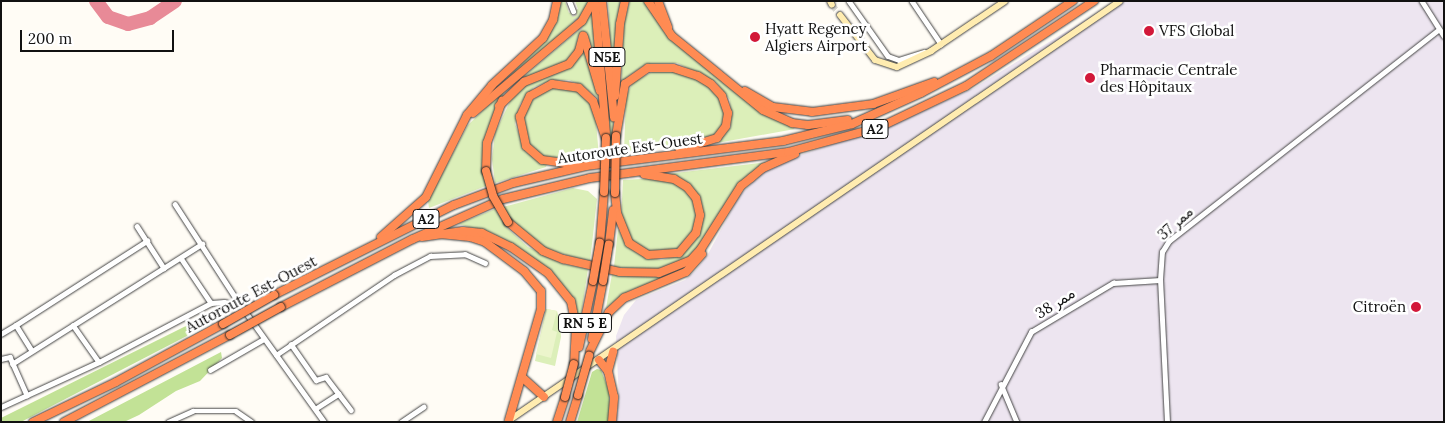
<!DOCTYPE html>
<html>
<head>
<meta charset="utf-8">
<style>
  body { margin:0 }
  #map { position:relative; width:1445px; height:423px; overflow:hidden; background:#fffcf5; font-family:Lora,Vazirmatn,serif }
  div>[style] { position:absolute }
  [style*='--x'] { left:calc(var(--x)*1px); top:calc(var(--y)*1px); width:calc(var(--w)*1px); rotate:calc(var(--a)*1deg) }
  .industrial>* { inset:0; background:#ede5f0 }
  .green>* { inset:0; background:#dcefb9 }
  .forest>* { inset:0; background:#c2e296 }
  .pitch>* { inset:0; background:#ecf5cc }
  .taxiway>* { height:14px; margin:-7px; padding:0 7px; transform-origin:7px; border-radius:7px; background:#e88a97 }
  .tertiary-tunnel>* { height:5px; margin-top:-2.5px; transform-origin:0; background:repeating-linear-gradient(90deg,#dbd9d3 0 5px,transparent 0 7.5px) }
  .secondary-tunnel>* { height:6px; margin-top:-3px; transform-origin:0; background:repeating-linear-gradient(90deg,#dbd9d3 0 6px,transparent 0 9px) }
  .roads { filter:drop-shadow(0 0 1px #444) drop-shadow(0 0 1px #444) }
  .minor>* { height:4.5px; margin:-2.25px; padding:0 2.25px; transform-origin:2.25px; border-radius:2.25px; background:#fff }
  .tertiary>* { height:5px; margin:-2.5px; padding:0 2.5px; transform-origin:2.5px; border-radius:2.5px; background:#fff }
  .secondary>* { height:6px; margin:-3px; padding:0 3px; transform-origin:3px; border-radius:3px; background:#ffecb0 }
  .motorway>* { height:8px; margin:-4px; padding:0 4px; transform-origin:4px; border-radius:4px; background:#ff8b53 }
  .bridges { filter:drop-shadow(0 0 1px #222) drop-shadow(0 0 1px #222) }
  .motorway-bridge>* { height:8px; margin:-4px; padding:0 4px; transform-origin:4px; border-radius:4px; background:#ff8b53 }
  .dots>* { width:14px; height:14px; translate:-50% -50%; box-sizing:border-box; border:2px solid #fff; border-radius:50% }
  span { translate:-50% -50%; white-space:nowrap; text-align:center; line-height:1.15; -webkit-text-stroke:5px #fff; paint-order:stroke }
  .shield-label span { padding:1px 4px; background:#fff; border:1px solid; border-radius:4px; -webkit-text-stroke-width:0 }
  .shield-label { font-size:14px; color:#111; font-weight:700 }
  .poi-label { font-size:15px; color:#111 }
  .left { translate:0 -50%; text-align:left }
  .right { translate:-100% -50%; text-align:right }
  .street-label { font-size:15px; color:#111 }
  .frame { position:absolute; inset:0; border:2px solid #111; pointer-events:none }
  .scale { position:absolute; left:20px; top:30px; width:154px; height:22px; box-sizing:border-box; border:2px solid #111; border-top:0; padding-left:6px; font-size:15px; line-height:18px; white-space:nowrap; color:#111; -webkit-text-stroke:4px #fff; paint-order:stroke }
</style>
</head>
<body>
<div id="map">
  <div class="industrial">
    <div style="clip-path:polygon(1116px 1px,1444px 1px,1444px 422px,616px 422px,619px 400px,616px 336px,624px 315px,636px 300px,685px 280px,696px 270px,708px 254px,739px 196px,765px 170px,782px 161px,899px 122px,974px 88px)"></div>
  </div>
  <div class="green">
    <div style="clip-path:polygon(561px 1px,565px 1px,569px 13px,578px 9px,575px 1px,591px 1px,581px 17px,494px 91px,537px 48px)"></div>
    <div style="clip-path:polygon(608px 1px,622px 1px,615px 68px,612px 68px)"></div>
    <div style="clip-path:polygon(630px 1px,644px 1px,666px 35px,733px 91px,795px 129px,717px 143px,731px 127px,730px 100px,716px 82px,677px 63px,646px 64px,627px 77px,621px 89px,624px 23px)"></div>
    <div style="clip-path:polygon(596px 7px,598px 70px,586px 34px,578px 36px,576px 49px,570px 60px,515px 84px,579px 30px)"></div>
    <div style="clip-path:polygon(603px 35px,613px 123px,613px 147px,610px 147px)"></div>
    <div style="clip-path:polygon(583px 46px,599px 99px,583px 86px,569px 80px,550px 81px,534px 87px,520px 104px,515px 124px,526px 152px,547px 164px,546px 167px,495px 183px,492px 159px,495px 133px,514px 93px,537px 77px,570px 66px)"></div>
    <div style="clip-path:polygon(658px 69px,684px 72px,719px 93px,727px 117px,718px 133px,709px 140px,624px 152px,626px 96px,633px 82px)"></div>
    <div style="clip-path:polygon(562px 86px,572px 88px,589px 100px,595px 110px,599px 157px,571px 161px,546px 158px,530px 147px,522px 122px,527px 105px,548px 88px)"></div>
    <div style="clip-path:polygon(506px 88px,489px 127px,484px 171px,486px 186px,429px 208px,428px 201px,468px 125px)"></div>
    <div style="clip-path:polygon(769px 162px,742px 182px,706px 239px,690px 257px,656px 270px,614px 267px,618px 229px,628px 247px,640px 255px,661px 260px,681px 255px,699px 236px,703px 213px,699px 197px,689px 184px,667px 174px)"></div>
    <div style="clip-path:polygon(660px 178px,679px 184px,693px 199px,697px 213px,694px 229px,678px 249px,652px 254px,631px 243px,621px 219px,623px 180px)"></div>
    <div style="clip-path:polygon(573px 188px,588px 191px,597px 199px,590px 262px,543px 248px,510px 219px,503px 207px)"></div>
    <div style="clip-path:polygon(495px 209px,506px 227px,528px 247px,563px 264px,588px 269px,580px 322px,572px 299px,554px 275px,492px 233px,458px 224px)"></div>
    <div style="clip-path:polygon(687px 266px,672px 276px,629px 291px,606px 308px,612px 274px,655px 277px)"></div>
    <div style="clip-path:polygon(546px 309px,557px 311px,560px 322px,561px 337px,555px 366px,535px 361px)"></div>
  </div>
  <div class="forest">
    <div style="clip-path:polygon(204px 317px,208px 325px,21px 422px,1px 422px,1px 418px)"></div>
    <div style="clip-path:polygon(221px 352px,222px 358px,200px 381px,176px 391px,139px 415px,124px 422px,87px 422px)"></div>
    <div style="clip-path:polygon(597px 369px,601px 370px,609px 391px,610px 422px,577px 422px,592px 372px)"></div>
  </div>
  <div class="pitch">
    <div style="clip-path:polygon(547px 309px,557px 311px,552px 330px,557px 332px,551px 358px,536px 354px)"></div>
  </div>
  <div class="taxiway">
    <div style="--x:96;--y:1;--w:20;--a:53"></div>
    <div style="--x:108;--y:17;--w:21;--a:19"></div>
    <div style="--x:128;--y:24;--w:23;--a:-15"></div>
    <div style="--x:150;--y:18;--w:30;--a:-34"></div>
  </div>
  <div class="tertiary-tunnel">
    <div style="--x:573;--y:11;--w:27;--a:68"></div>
  </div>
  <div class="secondary-tunnel">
    <div style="--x:832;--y:5;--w:13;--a:51"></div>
  </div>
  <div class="roads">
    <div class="minor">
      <div style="--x:849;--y:1;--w:67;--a:54.7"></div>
      <div style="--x:888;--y:56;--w:12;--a:20"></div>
      <div style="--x:899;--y:60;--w:26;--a:-18"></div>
      <div style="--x:912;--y:1;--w:52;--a:56"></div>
      <div style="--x:1422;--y:1;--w:41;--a:57.8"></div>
      <div style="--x:175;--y:204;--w:121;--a:57.1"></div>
      <div style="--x:137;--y:226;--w:50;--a:57.3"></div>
      <div style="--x:181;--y:258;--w:54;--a:56.3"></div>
      <div style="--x:16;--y:325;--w:156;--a:-32.7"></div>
      <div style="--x:73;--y:325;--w:45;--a:54.9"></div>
      <div style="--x:1;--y:334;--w:17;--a:-31"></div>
      <div style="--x:16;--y:325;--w:28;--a:58"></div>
      <div style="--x:291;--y:344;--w:44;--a:55.2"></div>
      <div style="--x:316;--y:380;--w:10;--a:-17"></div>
      <div style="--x:326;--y:377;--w:21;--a:53"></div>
      <div style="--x:339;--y:394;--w:27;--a:147"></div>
      <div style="--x:276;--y:355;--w:143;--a:-34.1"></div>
      <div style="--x:394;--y:275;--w:41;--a:-27.8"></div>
      <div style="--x:430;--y:256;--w:35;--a:-3"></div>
      <div style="--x:465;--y:254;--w:22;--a:24"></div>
      <div style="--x:1;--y:359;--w:9;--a:-13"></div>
      <div style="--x:10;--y:357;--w:42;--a:65.9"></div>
      <div style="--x:12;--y:364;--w:225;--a:-32.3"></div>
      <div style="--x:210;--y:370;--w:60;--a:-30"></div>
      <div style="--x:1001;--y:384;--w:41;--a:67.2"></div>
      <div style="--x:339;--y:394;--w:20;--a:53"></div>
      <div style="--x:168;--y:422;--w:27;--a:-24"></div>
      <div style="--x:193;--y:411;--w:43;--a:0"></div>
      <div style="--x:236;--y:411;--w:19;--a:35"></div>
      <div style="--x:401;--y:422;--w:27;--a:-34"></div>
      <div style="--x:984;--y:422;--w:102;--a:-62.4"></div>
      <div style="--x:1031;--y:332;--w:96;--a:-30.9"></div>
      <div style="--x:1113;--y:283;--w:47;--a:-3.7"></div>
      <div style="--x:1167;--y:422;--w:142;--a:-92.8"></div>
      <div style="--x:1160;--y:280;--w:28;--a:-86"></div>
      <div style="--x:1162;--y:252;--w:13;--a:-58"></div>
      <div style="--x:1169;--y:241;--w:343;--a:-38.1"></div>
    </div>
    <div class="tertiary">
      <div style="--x:569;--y:1;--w:11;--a:68"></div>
      <div style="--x:1;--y:407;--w:108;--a:-24.7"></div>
      <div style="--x:99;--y:362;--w:127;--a:-27.8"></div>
      <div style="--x:211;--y:303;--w:13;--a:-4"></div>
      <div style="--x:224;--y:302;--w:17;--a:13"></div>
      <div style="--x:241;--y:306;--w:143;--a:54.4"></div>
    </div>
    <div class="secondary">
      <div style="--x:830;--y:1;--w:4;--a:63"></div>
      <div style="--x:840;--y:15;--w:57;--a:52.1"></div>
      <div style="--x:875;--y:60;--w:23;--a:18"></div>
      <div style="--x:897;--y:67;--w:38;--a:-25"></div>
      <div style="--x:931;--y:51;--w:89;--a:-34"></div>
      <div style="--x:508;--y:421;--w:742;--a:-34.46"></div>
    </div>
    <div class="motorway">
      <div style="--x:602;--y:1;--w:117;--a:84.1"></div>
      <div style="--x:648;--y:1;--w:42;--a:55.6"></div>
      <div style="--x:672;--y:36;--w:117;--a:39.1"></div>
      <div style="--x:763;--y:110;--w:32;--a:24"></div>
      <div style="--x:792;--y:123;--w:16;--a:7"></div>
      <div style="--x:808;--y:125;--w:40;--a:-7.1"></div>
      <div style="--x:658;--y:1;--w:28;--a:69"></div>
      <div style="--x:595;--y:3;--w:130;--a:85.2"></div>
      <div style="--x:584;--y:37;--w:56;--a:73.5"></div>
      <div style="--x:745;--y:91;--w:32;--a:30"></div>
      <div style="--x:773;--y:107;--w:39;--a:7"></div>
      <div style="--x:812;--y:112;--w:62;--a:-7.5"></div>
      <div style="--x:873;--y:104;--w:65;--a:-19.8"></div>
      <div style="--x:615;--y:96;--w:72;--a:-86"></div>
      <div style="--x:620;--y:24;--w:24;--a:-78"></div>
      <div style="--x:499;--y:106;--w:35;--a:-44"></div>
      <div style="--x:524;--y:82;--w:48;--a:-21.8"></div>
      <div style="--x:569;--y:64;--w:16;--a:-52"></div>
      <div style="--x:579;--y:51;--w:16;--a:-75"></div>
      <div style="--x:473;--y:113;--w:143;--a:-40.2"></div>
      <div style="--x:582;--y:21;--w:23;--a:-61"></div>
      <div style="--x:616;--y:136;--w:53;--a:-80.2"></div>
      <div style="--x:625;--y:84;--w:28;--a:-35"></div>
      <div style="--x:648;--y:68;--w:25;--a:0"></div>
      <div style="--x:673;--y:68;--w:26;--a:18"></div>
      <div style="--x:698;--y:76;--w:15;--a:32"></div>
      <div style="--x:711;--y:84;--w:16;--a:47"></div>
      <div style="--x:722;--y:96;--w:18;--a:71"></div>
      <div style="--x:728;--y:113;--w:13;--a:99"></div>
      <div style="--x:726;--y:126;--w:15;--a:127"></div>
      <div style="--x:717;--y:138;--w:39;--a:163"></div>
      <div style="--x:579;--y:165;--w:37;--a:-172"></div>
      <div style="--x:542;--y:160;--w:21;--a:-139"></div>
      <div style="--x:526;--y:146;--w:30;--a:-102"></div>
      <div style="--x:520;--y:117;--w:23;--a:-65"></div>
      <div style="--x:530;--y:96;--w:25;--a:-29"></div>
      <div style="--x:552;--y:84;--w:27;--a:8"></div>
      <div style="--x:579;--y:88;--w:19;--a:43"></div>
      <div style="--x:593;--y:101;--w:39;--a:71"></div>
      <div style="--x:486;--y:171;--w:28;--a:-88"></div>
      <div style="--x:487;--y:143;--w:45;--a:-70.3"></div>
      <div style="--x:615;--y:193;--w:20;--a:84"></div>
      <div style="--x:617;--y:213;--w:32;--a:68"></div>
      <div style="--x:629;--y:243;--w:22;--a:32"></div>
      <div style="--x:648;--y:255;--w:31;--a:-4"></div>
      <div style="--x:679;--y:253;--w:26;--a:-50"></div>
      <div style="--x:696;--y:233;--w:18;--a:-77"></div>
      <div style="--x:700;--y:215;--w:17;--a:-103"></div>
      <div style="--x:696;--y:198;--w:14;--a:-129"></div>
      <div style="--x:687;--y:187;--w:15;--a:-148"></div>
      <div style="--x:674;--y:179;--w:30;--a:-171"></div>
      <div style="--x:508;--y:222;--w:45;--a:39.6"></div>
      <div style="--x:543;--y:251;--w:22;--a:22"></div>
      <div style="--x:563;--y:259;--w:58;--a:12.8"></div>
      <div style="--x:620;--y:272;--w:39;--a:1"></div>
      <div style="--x:659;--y:273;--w:35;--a:-22"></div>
      <div style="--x:691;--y:260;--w:15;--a:-48"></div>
      <div style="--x:701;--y:249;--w:75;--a:-57.6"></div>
      <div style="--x:741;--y:186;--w:13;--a:-39"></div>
      <div style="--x:751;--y:178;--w:16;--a:-40"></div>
      <div style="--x:763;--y:168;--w:35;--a:-24"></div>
      <div style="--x:440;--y:234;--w:30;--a:6"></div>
      <div style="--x:470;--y:237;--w:16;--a:18"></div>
      <div style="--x:485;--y:242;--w:49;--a:36.6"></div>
      <div style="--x:524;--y:271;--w:26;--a:50"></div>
      <div style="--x:541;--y:291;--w:18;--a:90"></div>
      <div style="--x:541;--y:309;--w:116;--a:106.1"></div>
      <div style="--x:381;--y:237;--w:60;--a:-41.6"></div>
      <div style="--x:426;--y:197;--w:92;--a:-63.4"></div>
      <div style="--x:467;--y:115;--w:39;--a:-50"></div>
      <div style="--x:492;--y:85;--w:69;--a:-42.7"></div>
      <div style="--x:543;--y:38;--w:21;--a:-61"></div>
      <div style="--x:553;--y:20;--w:19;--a:-78"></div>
      <div style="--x:422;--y:237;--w:41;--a:-8.3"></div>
      <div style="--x:463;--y:231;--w:19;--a:6"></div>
      <div style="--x:482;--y:233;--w:32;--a:26"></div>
      <div style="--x:511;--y:247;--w:45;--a:35.1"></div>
      <div style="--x:548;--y:273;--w:36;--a:51"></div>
      <div style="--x:571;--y:301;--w:26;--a:79"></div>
      <div style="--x:576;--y:327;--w:37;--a:93"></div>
      <div style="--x:600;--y:243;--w:51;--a:-85.5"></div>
      <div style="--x:609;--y:244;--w:34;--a:-83"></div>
      <div style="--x:274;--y:295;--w:201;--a:-26.6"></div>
      <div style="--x:454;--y:205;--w:63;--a:-20.4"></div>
      <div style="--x:513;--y:183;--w:75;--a:-13.1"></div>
      <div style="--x:586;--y:166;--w:199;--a:-7.2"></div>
      <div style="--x:783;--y:141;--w:71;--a:-13.8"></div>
      <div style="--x:852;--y:124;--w:76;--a:-24.2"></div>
      <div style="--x:921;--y:93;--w:79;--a:-27.9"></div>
      <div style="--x:991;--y:56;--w:99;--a:-33.9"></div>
      <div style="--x:281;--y:307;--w:148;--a:-27.3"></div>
      <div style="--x:413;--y:239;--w:98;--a:-24"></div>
      <div style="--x:503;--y:199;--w:89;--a:-13.6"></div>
      <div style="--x:590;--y:178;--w:200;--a:-7.5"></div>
      <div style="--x:788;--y:152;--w:95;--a:-15.2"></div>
      <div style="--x:880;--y:127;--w:95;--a:-25.5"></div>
      <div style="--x:966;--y:86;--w:154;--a:-33.6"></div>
      <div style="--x:592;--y:339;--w:59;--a:-79.3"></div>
      <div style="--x:579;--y:347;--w:67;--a:-78"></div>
      <div style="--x:590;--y:351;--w:43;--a:-64"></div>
      <div style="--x:609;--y:312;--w:21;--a:-43"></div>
      <div style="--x:624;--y:298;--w:67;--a:-22.8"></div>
      <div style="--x:686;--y:272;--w:24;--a:-48"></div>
      <div style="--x:599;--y:360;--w:14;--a:51"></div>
      <div style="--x:523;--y:378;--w:28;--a:42"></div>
      <div style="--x:33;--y:422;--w:92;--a:-25.7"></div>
      <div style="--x:116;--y:382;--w:122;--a:-28.5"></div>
      <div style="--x:64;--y:422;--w:187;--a:-27.7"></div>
      <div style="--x:557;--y:422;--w:26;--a:-72"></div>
      <div style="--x:570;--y:422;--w:28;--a:-73"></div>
      <div style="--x:612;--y:422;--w:25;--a:-85"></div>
      <div style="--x:614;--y:397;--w:27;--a:-103"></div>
      <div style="--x:608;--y:371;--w:20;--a:-75"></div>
    </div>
  </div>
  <div class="bridges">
    <div class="motorway-bridge">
      <div style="--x:486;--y:171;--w:26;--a:74"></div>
      <div style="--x:493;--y:196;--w:30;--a:60"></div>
      <div style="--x:604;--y:192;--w:54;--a:-87.9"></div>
      <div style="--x:615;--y:193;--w:57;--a:-89"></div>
      <div style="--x:593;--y:281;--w:39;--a:-80"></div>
      <div style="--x:603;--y:281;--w:37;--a:-81"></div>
      <div style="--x:223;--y:324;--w:59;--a:-29.6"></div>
      <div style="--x:230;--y:335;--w:58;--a:-28.8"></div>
      <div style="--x:578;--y:395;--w:41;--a:-74.2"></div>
      <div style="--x:565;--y:397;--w:34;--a:-75"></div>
    </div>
  </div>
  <div class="dots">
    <div style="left:1149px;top:31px;background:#d21839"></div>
    <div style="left:755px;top:37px;background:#d21839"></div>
    <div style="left:1090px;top:78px;background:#d21839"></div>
    <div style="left:1416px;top:307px;background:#d21839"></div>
  </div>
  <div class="shield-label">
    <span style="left:607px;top:57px">N5E</span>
    <span style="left:875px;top:129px">A2</span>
    <span style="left:426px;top:219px">A2</span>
    <span style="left:585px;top:323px">RN 5 E</span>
  </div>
  <div class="poi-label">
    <span class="left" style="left:765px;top:37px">Hyatt Regency<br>Algiers Airport</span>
    <span class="left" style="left:1159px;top:31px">VFS Global</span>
    <span class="left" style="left:1100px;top:78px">Pharmacie Centrale<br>des Hôpitaux</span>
    <span class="right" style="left:1406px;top:307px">Citroën</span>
  </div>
  <div class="street-label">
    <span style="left:630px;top:148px;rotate:-8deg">Autoroute Est-Ouest</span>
    <span style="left:1175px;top:223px;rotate:-42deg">ممر 37</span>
    <span style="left:251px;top:294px;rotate:-28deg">Autoroute Est-Ouest</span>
    <span style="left:1055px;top:303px;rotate:-32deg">ممر 38</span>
  </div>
  <div class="frame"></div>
  <div class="scale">200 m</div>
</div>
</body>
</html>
